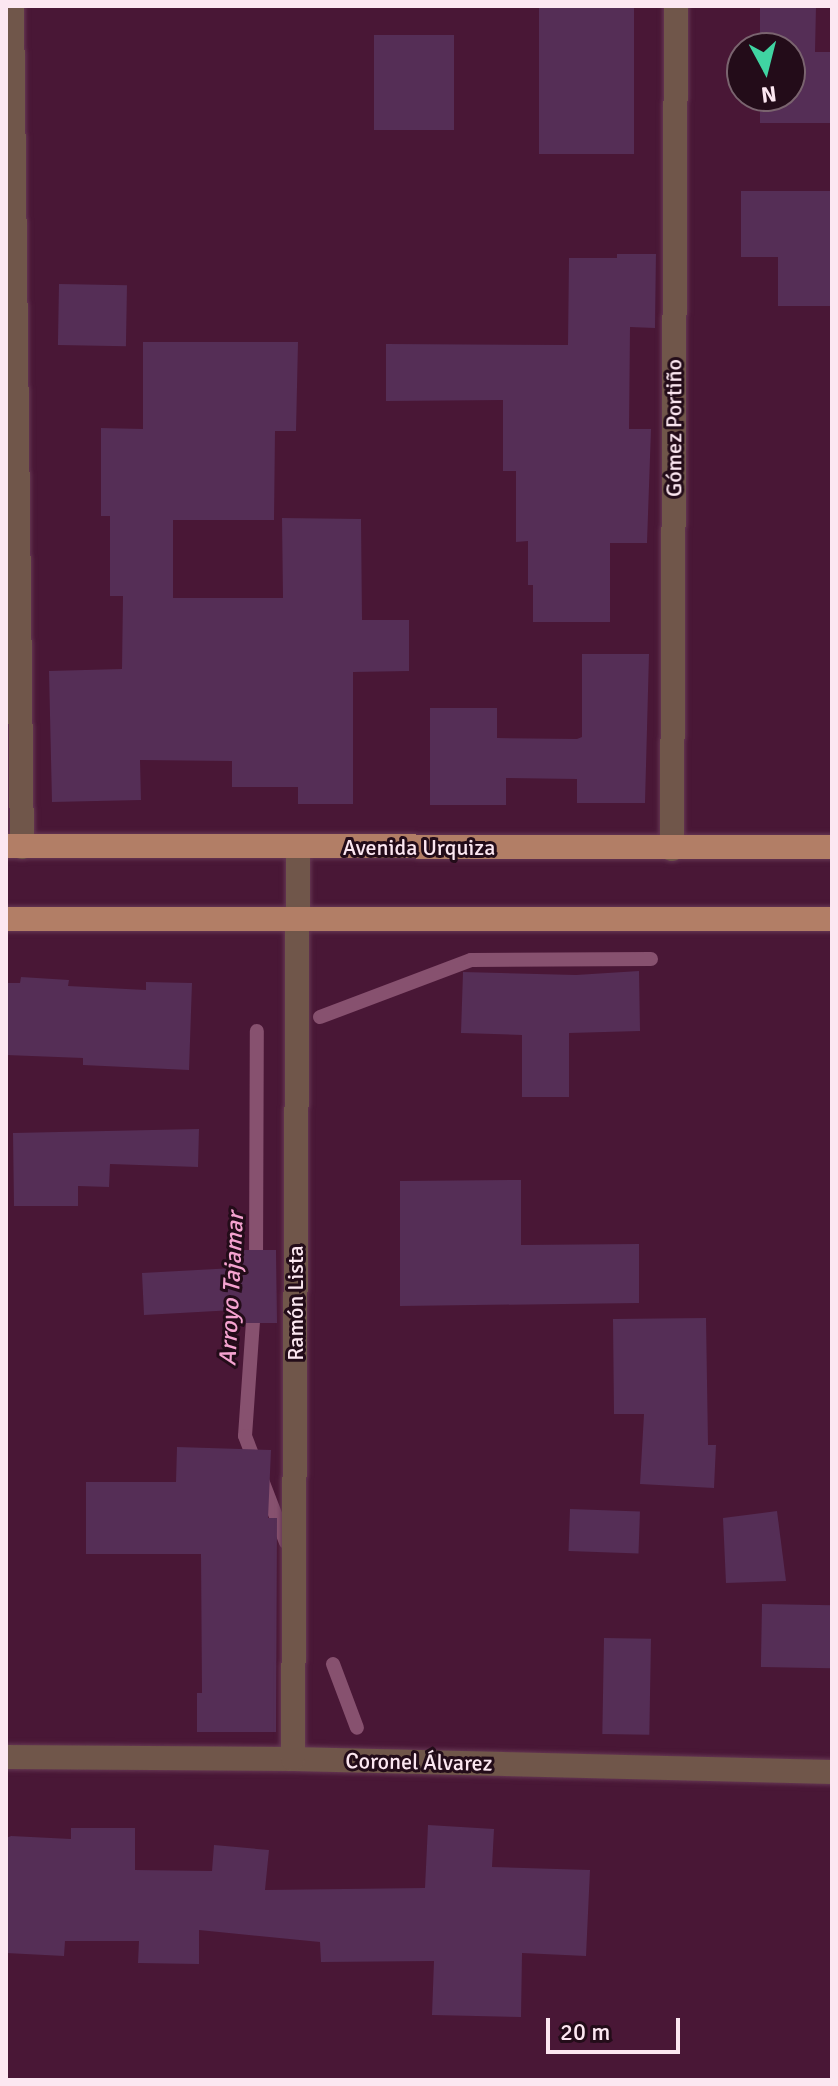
<!DOCTYPE html>
<html>
<head>
<meta charset="utf-8">
<style>
  body { margin:0 }
  #map { position:relative; width:838px; height:2086px; overflow:hidden; background:#491736; font-family:Signika,sans-serif }
  div>[style] { position:absolute }
  [style*='--x'] { left:calc(var(--x)*1px); top:calc(var(--y)*1px); width:calc(var(--w)*1px); rotate:calc(var(--a)*1deg) }
  .stream>* { height:14px; margin:-7px; padding:0 7px; transform-origin:7px; border-radius:7px; background:#87516f }
  .building>* { inset:0; background:#552e56; transform-origin:0 0 }
  .roads { filter:drop-shadow(0 0 2px #663854) drop-shadow(0 0 2px #663854) }
  .minor>* { height:24px; margin:-12px; padding:0 12px; transform-origin:12px; border-radius:12px; background:#70564a }
  .major>* { height:24px; margin:-12px; padding:0 12px; transform-origin:12px; border-radius:12px; background:#b27e66 }
  span { translate:-50% -50%; white-space:nowrap; text-align:center; line-height:1.15; -webkit-text-stroke:6px #230c19; paint-order:stroke }
  .street-label { font-size:22px; color:#fce7f1 }
  .water-label { font-size:24px; color:#f5a3d0; font-style:italic }
  .frame { position:absolute; inset:0; border:8px solid #fce7f1; pointer-events:none }
  .north { position:absolute; left:726px; top:32px; width:80px; height:80px; box-sizing:border-box; background:#230c19; border:2px solid #7a646f; border-radius:50%; rotate:173deg; font-size:22px; font-weight:700; line-height:32px; text-align:center; color:#fce7f1 }
  .north::after { content:''; display:block; margin:auto; width:28px; height:36px; background:#40d4a2; clip-path:polygon(50% 0,100% 100%,50% 72%,0 100%) }
  .scale { position:absolute; left:546px; top:2018px; width:134px; height:36px; box-sizing:border-box; border:4px solid #fce7f1; border-top:0; padding-left:10px; font-size:24px; line-height:28px; white-space:nowrap; color:#fce7f1; -webkit-text-stroke:6px #230c19; paint-order:stroke }
</style>
</head>
<body>
<div id="map">
  <div class="stream">
    <div style="--x:320;--y:1017;--w:161;--a:-20.7"></div>
    <div style="--x:471;--y:960;--w:180;--a:-0.3"></div>
    <div style="--x:256;--y:1266;--w:235;--a:-89.8"></div>
    <div style="--x:254;--y:1307;--w:129;--a:94"></div>
    <div style="--x:245;--y:1436;--w:114;--a:68.9"></div>
    <div style="--x:333;--y:1664;--w:68;--a:69.4"></div>
  </div>
  <div class="building">
    <div style="left:539px;top:6px;width:95px;height:148px"></div>
    <div style="clip-path:polygon(760px 6px,816px 6px,815px 52px,832px 52px,832px 123px,760px 123px,760px 96px,790px 96px,790px 48px,760px 48px)"></div>
    <div style="left:374px;top:35px;width:80px;height:95px"></div>
    <div style="clip-path:polygon(741px 191px,832px 191px,832px 306px,778px 306px,778px 257px,741px 257px)"></div>
    <div style="clip-path:polygon(617px 254px,656px 254px,655px 328px,630px 327px,629px 429px,651px 429px,647px 543px,610px 543px,610px 622px,533px 622px,533px 585px,528px 585px,528px 541px,516px 542px,516px 471px,503px 471px,503px 400px,386px 401px,386px 344px,568px 345px,569px 258px,617px 258px)"></div>
    <div style="left:59px;top:284px;width:68px;height:61px;rotate:1deg"></div>
    <div style="clip-path:polygon(143px 342px,298px 342px,296px 431px,275px 431px,274px 520px,173px 520px,173px 598px,283px 598px,282px 518px,361px 519px,362px 620px,409px 620px,409px 671px,353px 672px,353px 804px,298px 804px,298px 787px,232px 787px,232px 761px,140px 760px,141px 800px,52px 802px,49px 671px,122px 669px,123px 596px,110px 596px,110px 516px,101px 516px,101px 428px,143px 429px)"></div>
    <div style="clip-path:polygon(582px 654px,649px 654px,645px 803px,577px 803px,577px 779px,506px 778px,506px 805px,430px 805px,430px 708px,497px 708px,497px 738px,577px 739px,582px 737px)"></div>
    <div style="clip-path:polygon(639px 971px,640px 1031px,569px 1033px,569px 1097px,522px 1097px,522px 1035px,461px 1033px,463px 972px,576px 975px)"></div>
    <div style="clip-path:polygon(21px 977px,69px 980px,68px 986px,146px 990px,146px 982px,192px 983px,189px 1070px,83px 1065px,83px 1058px,6px 1055px,6px 983px,20px 983px)"></div>
    <div style="clip-path:polygon(199px 1129px,198px 1167px,110px 1164px,109px 1187px,78px 1186px,78px 1206px,14px 1206px,13px 1133px)"></div>
    <div style="clip-path:polygon(521px 1180px,521px 1245px,639px 1244px,639px 1303px,400px 1306px,400px 1181px)"></div>
    <div style="clip-path:polygon(234px 1250px,276px 1250px,277px 1323px,233px 1323px,234px 1310px,144px 1315px,142px 1273px,234px 1268px)"></div>
    <div style="clip-path:polygon(706px 1318px,708px 1445px,716px 1445px,714px 1488px,640px 1484px,644px 1414px,614px 1414px,613px 1319px)"></div>
    <div style="clip-path:polygon(177px 1447px,271px 1450px,268px 1518px,277px 1518px,276px 1732px,197px 1732px,197px 1693px,202px 1693px,201px 1554px,86px 1554px,86px 1482px,176px 1482px)"></div>
    <div style="left:570px;top:1509px;width:70px;height:42px;rotate:2deg"></div>
    <div style="clip-path:polygon(777px 1511px,786px 1581px,726px 1583px,723px 1518px)"></div>
    <div style="left:762px;top:1604px;width:70px;height:63px;rotate:1deg"></div>
    <div style="left:604px;top:1638px;width:47px;height:96px;rotate:1deg"></div>
    <div style="clip-path:polygon(428px 1825px,494px 1829px,492px 1867px,590px 1870px,586px 1956px,522px 1953px,521px 2017px,432px 2015px,434px 1961px,321px 1962px,320px 1942px,199px 1930px,199px 1964px,138px 1963px,139px 1941px,65px 1941px,64px 1956px,6px 1953px,6px 1838px,11px 1836px,71px 1839px,71px 1828px,135px 1828px,135px 1870px,212px 1871px,214px 1845px,269px 1850px,265px 1890px,425px 1888px)"></div>
  </div>
  <div class="roads">
    <div class="minor">
      <div style="--x:12;--y:6;--w:841;--a:89.32"></div>
      <div style="--x:672;--y:849;--w:843;--a:-89.73"></div>
      <div style="--x:6;--y:1757;--w:287;--a:0.4"></div>
      <div style="--x:293;--y:1759;--w:539;--a:1.38"></div>
      <div style="--x:293;--y:1759;--w:912;--a:-89.69"></div>
    </div>
    <div class="major">
      <div style="--x:6;--y:846;--w:826;--a:0.07"></div>
      <div style="--x:6;--y:919;--w:826;--a:0"></div>
    </div>
  </div>
  <div class="street-label">
    <span style="left:674px;top:428px;rotate:-90deg">Gómez Portiño</span>
    <span style="left:419px;top:848px">Avenida Urquiza</span>
    <span style="left:296px;top:1303px;rotate:-90deg">Ramón Lista</span>
    <span style="left:419px;top:1762px;rotate:1deg">Coronel Álvarez</span>
  </div>
  <div class="water-label">
    <span style="left:232px;top:1289px;rotate:-87deg">Arroyo Tajamar</span>
  </div>
  <div class="frame"></div>
  <div class="north">N</div>
  <div class="scale">20 m</div>
</div>
</body>
</html>
